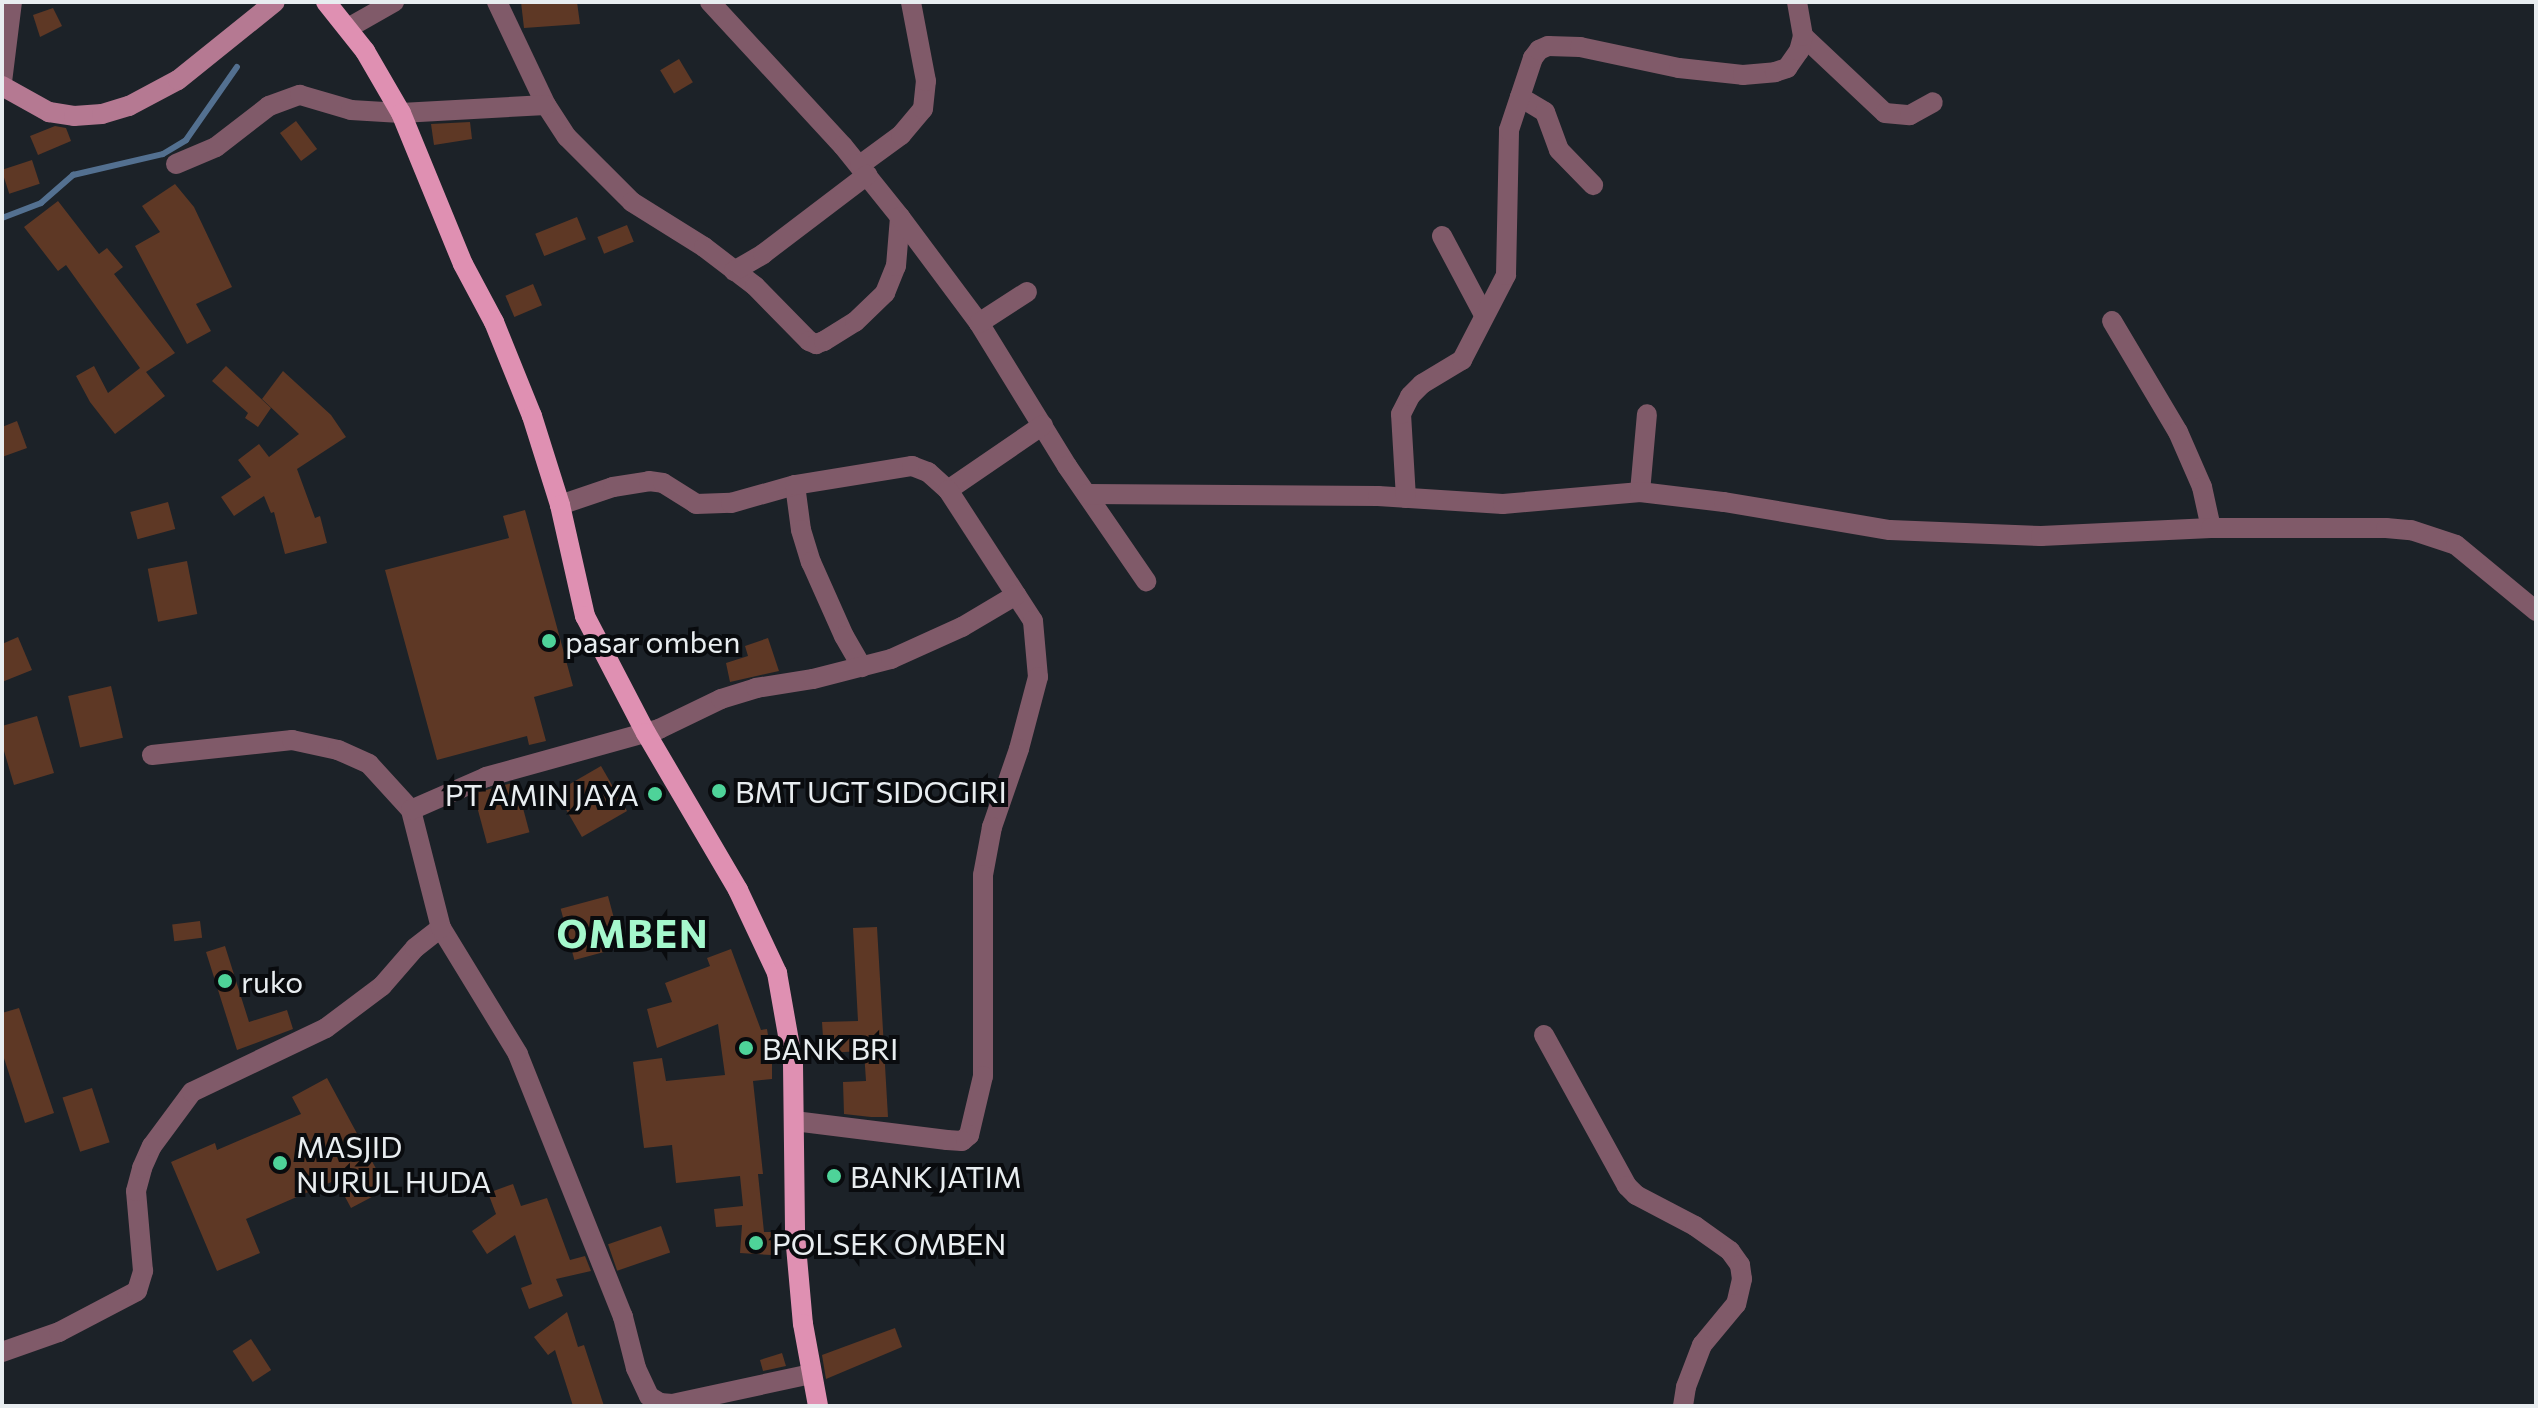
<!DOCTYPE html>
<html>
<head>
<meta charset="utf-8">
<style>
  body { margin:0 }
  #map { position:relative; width:2538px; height:1408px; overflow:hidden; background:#1c2228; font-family:Commissioner,sans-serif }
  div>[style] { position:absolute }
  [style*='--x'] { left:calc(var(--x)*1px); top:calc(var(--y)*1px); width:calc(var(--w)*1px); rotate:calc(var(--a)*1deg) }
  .stream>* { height:6px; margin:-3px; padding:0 3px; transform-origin:3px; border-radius:3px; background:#537090 }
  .building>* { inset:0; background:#5e3825; transform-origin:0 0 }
  .street>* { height:20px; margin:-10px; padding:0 10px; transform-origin:10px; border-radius:10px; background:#805a69 }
  .secondary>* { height:20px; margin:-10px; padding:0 10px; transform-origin:10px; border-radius:10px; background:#b57992 }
  .primary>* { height:20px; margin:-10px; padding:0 10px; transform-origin:10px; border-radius:10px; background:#df90b2 }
  .dots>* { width:22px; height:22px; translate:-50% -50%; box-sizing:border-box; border:4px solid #090b0e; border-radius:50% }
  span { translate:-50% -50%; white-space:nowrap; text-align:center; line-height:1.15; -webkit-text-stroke:8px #090b0e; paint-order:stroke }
  .poi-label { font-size:30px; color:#e8edf0 }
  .left { translate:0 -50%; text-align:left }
  .right { translate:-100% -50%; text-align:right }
  .district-label { font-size:38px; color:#a5f8cd; font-weight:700; letter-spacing:2px }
  .frame { position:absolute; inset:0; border:4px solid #e8edf0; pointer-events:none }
</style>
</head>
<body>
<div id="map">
  <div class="stream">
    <div style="--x:2;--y:218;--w:42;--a:-21"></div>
    <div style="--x:41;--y:203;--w:43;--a:-41.2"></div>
    <div style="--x:73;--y:175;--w:92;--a:-13.1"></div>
    <div style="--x:163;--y:154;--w:27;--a:-31"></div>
    <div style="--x:186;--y:140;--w:89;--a:-55.1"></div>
  </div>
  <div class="building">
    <div style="clip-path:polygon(521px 2px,577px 2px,580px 24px,524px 28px)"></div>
    <div style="clip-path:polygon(53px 8px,62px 26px,40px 37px,33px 15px)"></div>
    <div style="left:679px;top:59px;width:27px;height:22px;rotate:59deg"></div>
    <div style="left:296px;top:121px;width:35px;height:20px;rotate:53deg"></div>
    <div style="clip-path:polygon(470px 122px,472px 139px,434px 145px,431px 124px)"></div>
    <div style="clip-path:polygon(55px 126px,66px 128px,71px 141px,38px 155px,30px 136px)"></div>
    <div style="left:32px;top:160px;width:25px;height:32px;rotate:72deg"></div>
    <div style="clip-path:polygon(175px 184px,194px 207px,232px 287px,196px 304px,211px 331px,187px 344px,135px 246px,160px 232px,142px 206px)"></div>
    <div style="clip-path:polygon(58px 201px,99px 254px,107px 248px,123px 267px,114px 274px,175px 353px,146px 372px,165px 396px,115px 434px,90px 402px,76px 376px,94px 366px,108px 393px,140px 368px,66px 265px,58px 271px,24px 227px)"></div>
    <div style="left:577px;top:217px;width:24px;height:45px;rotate:68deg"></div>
    <div style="left:627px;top:225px;width:18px;height:32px;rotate:68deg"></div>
    <div style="left:533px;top:284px;width:23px;height:30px;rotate:67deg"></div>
    <div style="clip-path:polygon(226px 366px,271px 408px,258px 427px,245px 418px,248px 413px,212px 381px)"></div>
    <div style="clip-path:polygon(283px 371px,331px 415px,346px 437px,297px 469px,315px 518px,320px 516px,327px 543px,285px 554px,274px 512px,271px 513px,264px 496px,234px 516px,221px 497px,251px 477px,238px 460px,259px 444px,269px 457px,299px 434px,262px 399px)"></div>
    <div style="clip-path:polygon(17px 421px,27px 448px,2px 457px,2px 427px)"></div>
    <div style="left:168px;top:502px;width:28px;height:39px;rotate:75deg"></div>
    <div style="clip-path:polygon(525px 510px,573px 686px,534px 697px,546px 741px,529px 745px,527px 736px,437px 760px,385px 570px,509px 538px,503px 516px)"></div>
    <div style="left:187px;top:561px;width:54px;height:40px;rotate:79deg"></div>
    <div style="clip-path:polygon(18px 637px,32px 670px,2px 682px,2px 644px)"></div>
    <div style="clip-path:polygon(768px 638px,779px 671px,730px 682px,726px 663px,748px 656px,745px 646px)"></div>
    <div style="left:111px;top:686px;width:53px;height:44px;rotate:77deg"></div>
    <div style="clip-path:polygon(37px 716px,54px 773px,14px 785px,2px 744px,2px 726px)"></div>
    <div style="left:601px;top:766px;width:52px;height:52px;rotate:60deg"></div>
    <div style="left:516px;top:782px;width:52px;height:44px;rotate:75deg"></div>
    <div style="left:608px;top:896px;width:53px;height:49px;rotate:75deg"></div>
    <div style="left:200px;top:921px;width:17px;height:28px;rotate:83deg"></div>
    <div style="clip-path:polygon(877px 927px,888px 1117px,871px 1117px,844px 1114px,843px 1082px,866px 1081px,864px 1051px,824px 1053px,822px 1022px,858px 1021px,853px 928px)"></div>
    <div style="clip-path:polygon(225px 946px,249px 1022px,287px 1010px,293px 1029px,237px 1050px,206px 952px)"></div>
    <div style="clip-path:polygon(731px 949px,761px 1030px,767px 1029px,772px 1061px,772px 1079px,753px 1081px,763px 1174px,758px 1174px,764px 1232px,772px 1232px,771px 1255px,740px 1253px,742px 1225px,716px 1227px,714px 1209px,743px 1206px,740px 1176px,676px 1183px,672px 1145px,644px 1148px,633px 1062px,662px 1058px,666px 1081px,725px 1075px,718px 1024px,657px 1048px,647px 1009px,672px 1002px,665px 983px,710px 966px,707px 958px)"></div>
    <div style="clip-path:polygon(19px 1008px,54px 1113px,25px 1123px,2px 1052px,2px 1013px)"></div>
    <div style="clip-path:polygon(327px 1078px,387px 1189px,351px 1208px,336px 1180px,246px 1219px,260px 1253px,217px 1271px,171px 1162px,215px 1143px,217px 1150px,301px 1114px,292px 1097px)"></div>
    <div style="left:92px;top:1088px;width:57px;height:31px;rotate:72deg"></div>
    <div style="clip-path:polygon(513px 1184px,521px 1206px,547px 1198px,570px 1260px,585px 1256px,591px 1271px,556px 1279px,563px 1296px,529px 1309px,521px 1288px,532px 1284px,515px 1235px,487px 1254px,472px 1231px,496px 1214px,488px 1193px)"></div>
    <div style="left:661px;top:1226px;width:28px;height:56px;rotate:71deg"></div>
    <div style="clip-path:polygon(567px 1312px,578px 1347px,584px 1345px,604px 1406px,573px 1406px,555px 1350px,548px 1355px,534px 1337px)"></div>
    <div style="clip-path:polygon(895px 1328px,902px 1347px,826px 1379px,822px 1355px)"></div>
    <div style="left:251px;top:1339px;width:37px;height:22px;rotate:57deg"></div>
    <div style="clip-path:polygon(782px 1353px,786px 1366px,763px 1371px,760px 1360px)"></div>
  </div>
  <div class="street">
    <div style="--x:497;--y:2;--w:114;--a:64.6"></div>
    <div style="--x:546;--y:105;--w:38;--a:57"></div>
    <div style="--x:567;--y:137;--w:92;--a:45"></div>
    <div style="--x:632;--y:202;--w:85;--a:32"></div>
    <div style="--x:704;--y:247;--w:64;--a:37.4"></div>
    <div style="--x:755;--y:286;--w:77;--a:45.5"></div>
    <div style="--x:809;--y:341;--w:8;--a:23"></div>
    <div style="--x:816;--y:344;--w:9;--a:-21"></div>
    <div style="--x:824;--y:341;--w:36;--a:-32"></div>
    <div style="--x:855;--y:322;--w:42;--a:-44"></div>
    <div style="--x:885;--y:293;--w:29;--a:-68"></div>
    <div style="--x:896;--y:266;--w:49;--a:-85.3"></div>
    <div style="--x:710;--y:2;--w:196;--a:47.3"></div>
    <div style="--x:843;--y:146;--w:91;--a:51.2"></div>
    <div style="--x:900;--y:217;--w:132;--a:53.3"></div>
    <div style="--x:979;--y:323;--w:168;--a:58.4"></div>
    <div style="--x:1067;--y:466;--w:140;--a:55.5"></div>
    <div style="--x:348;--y:28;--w:53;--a:-29.5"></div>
    <div style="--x:1803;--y:36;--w:112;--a:43.2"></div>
    <div style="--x:1885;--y:113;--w:25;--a:5"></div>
    <div style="--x:1910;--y:115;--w:26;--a:-29"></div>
    <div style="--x:2;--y:82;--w:81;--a:-82.9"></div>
    <div style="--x:1520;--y:97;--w:29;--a:31"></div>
    <div style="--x:1545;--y:112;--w:40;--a:69.8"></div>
    <div style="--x:1559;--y:150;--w:49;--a:45.8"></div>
    <div style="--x:176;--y:164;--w:43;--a:-23"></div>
    <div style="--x:216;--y:147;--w:67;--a:-37.7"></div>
    <div style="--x:269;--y:106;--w:33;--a:-20"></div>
    <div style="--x:300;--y:95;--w:53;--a:16.4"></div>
    <div style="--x:351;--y:110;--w:50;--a:3.4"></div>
    <div style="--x:401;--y:113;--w:145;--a:-3.2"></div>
    <div style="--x:860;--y:165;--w:51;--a:-36.2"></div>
    <div style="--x:901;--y:135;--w:34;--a:-50"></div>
    <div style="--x:923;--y:109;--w:28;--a:-84"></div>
    <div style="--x:926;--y:81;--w:80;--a:-100.8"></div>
    <div style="--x:1442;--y:236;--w:89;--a:62"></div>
    <div style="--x:734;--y:271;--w:34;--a:-30"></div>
    <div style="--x:763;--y:254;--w:131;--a:-37.2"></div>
    <div style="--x:2112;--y:321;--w:129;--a:59.3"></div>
    <div style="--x:2178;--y:432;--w:60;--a:66.4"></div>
    <div style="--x:2202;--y:487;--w:42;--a:77.6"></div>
    <div style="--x:979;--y:323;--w:57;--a:-32.9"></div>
    <div style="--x:795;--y:485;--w:45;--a:82.4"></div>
    <div style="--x:801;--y:530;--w:34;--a:73"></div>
    <div style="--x:811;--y:562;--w:81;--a:66"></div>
    <div style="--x:844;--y:636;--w:36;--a:60"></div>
    <div style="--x:948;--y:490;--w:115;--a:-34.4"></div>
    <div style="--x:1640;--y:492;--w:78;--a:-84.9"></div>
    <div style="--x:1087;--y:494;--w:291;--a:0.4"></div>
    <div style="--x:1378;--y:496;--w:125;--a:3.7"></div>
    <div style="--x:1503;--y:504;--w:138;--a:-5"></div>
    <div style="--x:1640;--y:492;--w:85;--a:6.8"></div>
    <div style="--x:1724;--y:502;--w:168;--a:9.6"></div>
    <div style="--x:1890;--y:530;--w:151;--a:2.3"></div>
    <div style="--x:2041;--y:536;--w:170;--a:-2.7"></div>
    <div style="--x:2211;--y:528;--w:175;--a:0"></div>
    <div style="--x:2386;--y:528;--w:25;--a:5"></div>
    <div style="--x:2411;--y:530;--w:47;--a:18.4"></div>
    <div style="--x:2456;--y:545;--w:104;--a:39.5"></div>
    <div style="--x:1406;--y:498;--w:84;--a:-93.4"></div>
    <div style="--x:1401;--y:414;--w:20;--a:-63"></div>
    <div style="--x:1410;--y:396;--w:17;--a:-45"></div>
    <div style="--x:1422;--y:384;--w:47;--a:-31"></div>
    <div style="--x:1462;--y:360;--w:96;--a:-62.6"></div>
    <div style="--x:1506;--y:275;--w:145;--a:-88.8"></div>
    <div style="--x:1509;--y:130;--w:76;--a:-71.6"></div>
    <div style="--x:1533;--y:58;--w:10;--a:-53"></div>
    <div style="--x:1539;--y:50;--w:10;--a:-24"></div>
    <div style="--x:1548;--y:46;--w:32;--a:2"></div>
    <div style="--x:1580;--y:47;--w:101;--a:12"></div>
    <div style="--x:1679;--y:68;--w:64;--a:6.2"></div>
    <div style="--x:1743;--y:75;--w:32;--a:-5"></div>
    <div style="--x:1775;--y:72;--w:13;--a:-18"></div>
    <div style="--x:1787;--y:68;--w:21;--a:-55"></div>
    <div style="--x:1799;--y:51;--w:16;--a:-75"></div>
    <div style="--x:1803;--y:36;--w:35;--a:-100"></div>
    <div style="--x:560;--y:505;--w:56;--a:-18.8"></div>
    <div style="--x:613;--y:487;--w:36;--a:-9"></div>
    <div style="--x:649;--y:481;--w:14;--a:8"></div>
    <div style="--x:663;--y:483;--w:39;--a:32"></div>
    <div style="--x:696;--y:504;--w:35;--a:-2"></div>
    <div style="--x:731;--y:503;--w:66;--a:-15.7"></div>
    <div style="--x:795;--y:485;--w:119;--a:-9.2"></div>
    <div style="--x:912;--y:466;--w:17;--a:21"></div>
    <div style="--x:928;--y:472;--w:27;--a:42"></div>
    <div style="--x:948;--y:490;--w:156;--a:57"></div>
    <div style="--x:1033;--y:621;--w:56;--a:84.9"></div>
    <div style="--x:1038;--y:677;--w:74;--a:104.8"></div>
    <div style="--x:1019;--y:749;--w:83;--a:109.1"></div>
    <div style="--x:992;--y:827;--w:49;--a:100.6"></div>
    <div style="--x:983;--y:875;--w:201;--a:90"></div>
    <div style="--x:983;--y:1076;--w:61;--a:103.3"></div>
    <div style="--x:969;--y:1135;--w:9;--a:139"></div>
    <div style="--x:962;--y:1141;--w:15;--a:-176"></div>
    <div style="--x:947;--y:1140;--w:154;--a:-172.9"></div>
    <div style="--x:152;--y:755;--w:141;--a:-6.1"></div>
    <div style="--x:292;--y:740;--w:47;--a:12.3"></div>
    <div style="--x:338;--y:750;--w:34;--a:24"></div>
    <div style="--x:369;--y:764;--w:62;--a:47.6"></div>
    <div style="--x:1544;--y:1035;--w:172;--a:61.2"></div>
    <div style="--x:1627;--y:1186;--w:13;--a:45"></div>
    <div style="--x:1636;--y:1195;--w:67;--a:27.7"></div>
    <div style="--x:1695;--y:1226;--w:43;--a:35.5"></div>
    <div style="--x:1730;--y:1251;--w:17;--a:54"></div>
    <div style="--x:1740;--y:1265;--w:14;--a:82"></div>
    <div style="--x:1742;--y:1279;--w:26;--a:103"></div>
    <div style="--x:1736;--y:1304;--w:53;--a:129.7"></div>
    <div style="--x:1702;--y:1345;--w:45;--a:110.9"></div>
    <div style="--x:1686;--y:1387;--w:19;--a:99"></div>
    <div style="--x:2;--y:1352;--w:60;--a:-19.3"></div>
    <div style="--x:59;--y:1332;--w:88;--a:-27.7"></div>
    <div style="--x:137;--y:1291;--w:21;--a:-73"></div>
    <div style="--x:143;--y:1271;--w:80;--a:-95"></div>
    <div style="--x:136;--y:1191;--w:24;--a:-75"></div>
    <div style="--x:142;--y:1168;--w:24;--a:-66"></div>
    <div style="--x:152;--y:1146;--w:67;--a:-53.5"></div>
    <div style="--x:192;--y:1092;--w:148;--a:-25.5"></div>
    <div style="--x:326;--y:1028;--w:70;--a:-36.9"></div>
    <div style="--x:382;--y:986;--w:50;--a:-49"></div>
    <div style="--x:415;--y:948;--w:33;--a:-38"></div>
    <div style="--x:811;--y:1374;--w:142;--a:167.8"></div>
    <div style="--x:672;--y:1404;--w:12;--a:-175"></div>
    <div style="--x:660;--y:1403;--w:13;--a:-148"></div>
    <div style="--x:649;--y:1396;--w:31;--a:-115"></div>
    <div style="--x:636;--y:1368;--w:53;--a:-104.3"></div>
    <div style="--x:623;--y:1317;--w:283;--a:-111.8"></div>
    <div style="--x:518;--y:1054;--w:148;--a:-121.4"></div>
    <div style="--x:441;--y:928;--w:122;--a:-104.3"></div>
    <div style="--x:411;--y:810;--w:82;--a:-23.7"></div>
    <div style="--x:486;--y:777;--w:180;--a:-15.5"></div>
    <div style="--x:659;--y:729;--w:69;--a:-25.8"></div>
    <div style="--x:721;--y:699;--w:37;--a:-17"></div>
    <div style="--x:756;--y:688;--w:58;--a:-9"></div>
    <div style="--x:813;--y:679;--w:81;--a:-14.4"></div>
    <div style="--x:891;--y:659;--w:78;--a:-24.3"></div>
    <div style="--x:962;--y:627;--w:63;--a:-30.7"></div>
  </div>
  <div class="secondary">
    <div style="--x:2;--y:86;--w:54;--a:29"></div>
    <div style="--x:49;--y:112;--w:25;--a:9"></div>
    <div style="--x:74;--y:116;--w:28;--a:-4"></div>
    <div style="--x:102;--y:114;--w:28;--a:-17"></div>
    <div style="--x:129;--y:106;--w:55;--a:-28"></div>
    <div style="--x:178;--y:80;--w:124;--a:-38.8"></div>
  </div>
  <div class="primary">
    <div style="--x:326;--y:2;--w:63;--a:51.5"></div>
    <div style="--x:365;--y:51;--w:72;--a:59.9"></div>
    <div style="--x:401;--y:113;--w:163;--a:67.7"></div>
    <div style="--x:463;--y:264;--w:66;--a:61.9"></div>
    <div style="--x:494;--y:322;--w:101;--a:68"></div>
    <div style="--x:532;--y:416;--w:93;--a:72.5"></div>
    <div style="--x:560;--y:505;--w:114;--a:77.3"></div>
    <div style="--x:585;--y:616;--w:132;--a:62.5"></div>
    <div style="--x:646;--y:733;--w:182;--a:59.6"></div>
    <div style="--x:738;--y:890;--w:92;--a:64.8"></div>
    <div style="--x:777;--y:973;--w:92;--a:80"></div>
    <div style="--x:793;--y:1064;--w:171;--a:89.3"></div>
    <div style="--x:795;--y:1235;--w:89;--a:84.9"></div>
    <div style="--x:803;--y:1324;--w:83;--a:79.6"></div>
  </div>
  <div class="dots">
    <div style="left:549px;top:641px;background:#4ed399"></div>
    <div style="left:719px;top:791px;background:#4ed399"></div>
    <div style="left:655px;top:794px;background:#4ed399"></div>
    <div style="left:225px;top:981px;background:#4ed399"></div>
    <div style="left:746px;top:1048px;background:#4ed399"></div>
    <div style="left:280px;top:1163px;background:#4ed399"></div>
    <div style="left:834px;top:1176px;background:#4ed399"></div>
    <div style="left:756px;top:1243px;background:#4ed399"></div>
  </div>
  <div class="poi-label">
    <span class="left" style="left:565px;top:641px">pasar omben</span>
    <span class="left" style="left:735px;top:791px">BMT UGT SIDOGIRI</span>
    <span class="right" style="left:639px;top:794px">PT AMIN JAYA</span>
    <span class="left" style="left:241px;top:981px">ruko</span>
    <span class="left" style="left:762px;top:1048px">BANK BRI</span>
    <span class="left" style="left:296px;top:1163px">MASJID<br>NURUL HUDA</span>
    <span class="left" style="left:850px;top:1176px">BANK JATIM</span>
    <span class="left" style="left:772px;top:1243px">POLSEK OMBEN</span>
  </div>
  <div class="district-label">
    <span style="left:633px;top:933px">OMBEN</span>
  </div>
  <div class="frame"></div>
</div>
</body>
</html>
